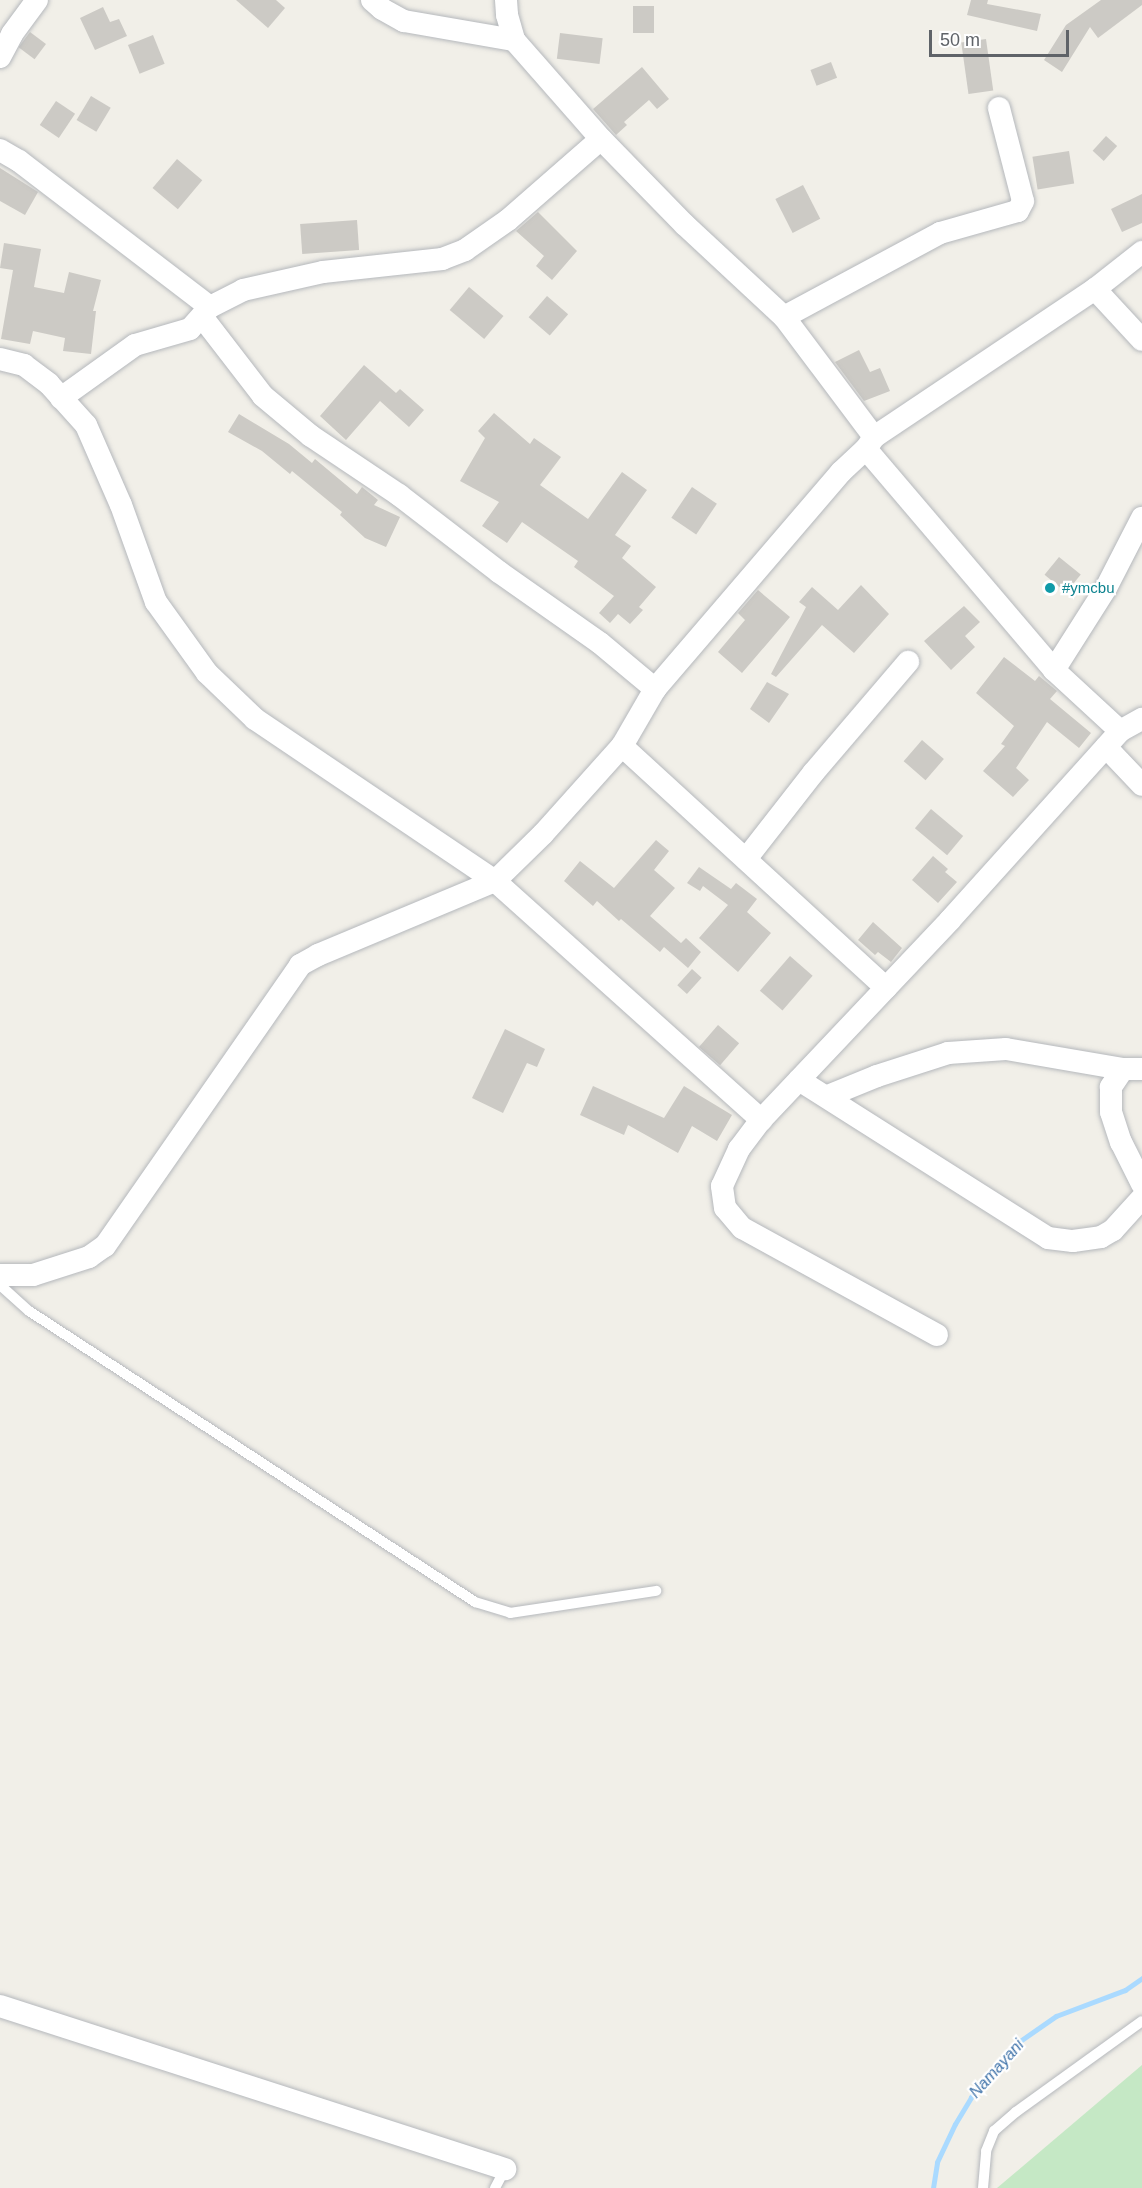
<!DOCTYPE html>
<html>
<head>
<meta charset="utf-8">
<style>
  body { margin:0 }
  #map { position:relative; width:1142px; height:2188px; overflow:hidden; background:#f1efe8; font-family:Helvetica,sans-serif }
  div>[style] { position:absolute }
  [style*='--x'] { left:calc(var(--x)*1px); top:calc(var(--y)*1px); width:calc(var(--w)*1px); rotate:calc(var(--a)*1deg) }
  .green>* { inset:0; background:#c5e8c5 }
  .stream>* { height:5px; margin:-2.5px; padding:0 2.5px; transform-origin:2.5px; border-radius:2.5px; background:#aadaff }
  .building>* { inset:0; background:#cccac5; transform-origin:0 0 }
  .roads { filter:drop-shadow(0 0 2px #b5b8bc) drop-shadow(0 0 2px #b5b8bc) }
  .service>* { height:10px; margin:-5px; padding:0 5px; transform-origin:5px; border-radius:5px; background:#fff }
  .minor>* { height:22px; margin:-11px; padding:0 11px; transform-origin:11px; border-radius:11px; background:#fff }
  .dots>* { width:16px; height:16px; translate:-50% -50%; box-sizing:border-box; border:3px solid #fff; border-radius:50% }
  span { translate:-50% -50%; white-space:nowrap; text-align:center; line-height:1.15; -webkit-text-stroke:4.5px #fff; paint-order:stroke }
  .culture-label { font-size:15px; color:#0d838f }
  .left { translate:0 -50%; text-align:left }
  .water-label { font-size:16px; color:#4174aa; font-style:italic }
  .scale { position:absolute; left:929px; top:30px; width:140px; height:27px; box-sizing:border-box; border:3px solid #5f6368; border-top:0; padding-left:8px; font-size:18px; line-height:21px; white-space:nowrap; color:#5f6368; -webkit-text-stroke:4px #fff; paint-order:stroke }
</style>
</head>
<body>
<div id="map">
  <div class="green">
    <div style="clip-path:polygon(1142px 2065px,1142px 2188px,997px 2188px)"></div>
  </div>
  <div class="stream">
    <div style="--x:933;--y:2188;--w:26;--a:-81"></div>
    <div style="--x:937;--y:2162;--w:42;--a:-64.7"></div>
    <div style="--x:955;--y:2124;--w:31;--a:-59"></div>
    <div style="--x:971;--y:2097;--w:74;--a:-48.8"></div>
    <div style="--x:1020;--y:2041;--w:44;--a:-34.8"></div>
    <div style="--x:1056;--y:2016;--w:74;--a:-20.6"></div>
    <div style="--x:1125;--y:1990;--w:21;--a:-35"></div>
  </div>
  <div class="building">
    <div style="clip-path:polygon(236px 0,276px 0,285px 8px,268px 28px)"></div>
    <div style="clip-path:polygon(971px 0,988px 0,987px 4px,1041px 14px,1037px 31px,967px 15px)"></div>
    <div style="clip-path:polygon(1101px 0,1142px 0,1142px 5px,1098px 38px,1090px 27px,1062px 72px,1044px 60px,1066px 25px)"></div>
    <div style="left:633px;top:6px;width:21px;height:27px"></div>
    <div style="clip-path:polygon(103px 7px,110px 22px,119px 19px,127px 36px,95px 50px,80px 18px)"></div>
    <div style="left:30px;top:32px;width:20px;height:19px;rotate:37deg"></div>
    <div style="left:560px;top:33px;width:43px;height:26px;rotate:7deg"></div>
    <div style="left:153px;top:35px;width:31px;height:27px;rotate:68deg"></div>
    <div style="left:986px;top:39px;width:52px;height:25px;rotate:82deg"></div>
    <div style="left:831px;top:62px;width:17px;height:22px;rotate:69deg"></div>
    <div style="clip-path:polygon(642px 67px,669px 99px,657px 109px,649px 100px,624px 122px,627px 125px,616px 135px,593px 109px)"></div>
    <div style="left:91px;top:96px;width:23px;height:28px;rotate:31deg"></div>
    <div style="left:56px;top:101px;width:23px;height:29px;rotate:34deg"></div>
    <div style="left:1106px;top:136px;width:15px;height:20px;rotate:42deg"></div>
    <div style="left:1069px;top:151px;width:33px;height:37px;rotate:81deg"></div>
    <div style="left:177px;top:159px;width:33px;height:38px;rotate:40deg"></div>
    <div style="clip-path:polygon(0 168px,38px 192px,25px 215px,0 201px)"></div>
    <div style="left:803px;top:185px;width:38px;height:31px;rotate:63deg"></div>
    <div style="clip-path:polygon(1142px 194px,1142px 223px,1122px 232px,1111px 209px)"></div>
    <div style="clip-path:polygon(538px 212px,577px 251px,552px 280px,536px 266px,544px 256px,516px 231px)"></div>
    <div style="left:357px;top:220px;width:30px;height:57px;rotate:86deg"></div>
    <div style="clip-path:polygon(4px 243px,41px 249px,34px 287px,64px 293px,69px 272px,101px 280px,93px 311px,96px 311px,91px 354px,63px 351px,65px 338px,33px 331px,30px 344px,1px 339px,13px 270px,0 268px)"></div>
    <div style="left:469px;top:287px;width:45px;height:30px;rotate:40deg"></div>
    <div style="left:547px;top:296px;width:28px;height:28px;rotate:41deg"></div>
    <div style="clip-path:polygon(859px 350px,870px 372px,880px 368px,890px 391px,864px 401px,835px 362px)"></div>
    <div style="clip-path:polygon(364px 365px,396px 393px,400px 389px,424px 410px,409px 427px,380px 401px,346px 440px,320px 416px)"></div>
    <div style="clip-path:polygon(494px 413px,530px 444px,534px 438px,561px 457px,540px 485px,588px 519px,622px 472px,647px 490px,615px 535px,631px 546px,622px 558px,656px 587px,639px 607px,643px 610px,630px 624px,618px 614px,610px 623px,599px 613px,614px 596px,574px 567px,578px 561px,522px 522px,507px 543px,482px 526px,499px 502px,460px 481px,485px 438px,478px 431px)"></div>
    <div style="clip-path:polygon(239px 414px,289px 444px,312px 463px,315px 459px,357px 494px,362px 487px,378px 500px,374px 505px,400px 517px,386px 547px,365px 538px,340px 515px,342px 512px,292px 471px,290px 474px,262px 451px,228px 432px)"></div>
    <div style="left:692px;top:487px;width:30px;height:37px;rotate:34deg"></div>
    <div style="left:1059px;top:557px;width:28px;height:23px;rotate:39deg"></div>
    <div style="clip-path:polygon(861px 585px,889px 614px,854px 653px,822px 625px,776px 677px,771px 674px,806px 607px,799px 602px,812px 587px,838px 610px)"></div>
    <div style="clip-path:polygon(758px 590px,790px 617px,742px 673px,718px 652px,745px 620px,738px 613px)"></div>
    <div style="clip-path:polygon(964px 606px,980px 622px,965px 636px,975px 647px,951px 670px,924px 641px)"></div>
    <div style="clip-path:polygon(1004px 657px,1035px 681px,1039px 676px,1057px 691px,1050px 699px,1091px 733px,1079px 748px,1047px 722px,1016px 768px,1029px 780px,1013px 797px,983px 771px,1005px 746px,1001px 744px,1014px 726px,976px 693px)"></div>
    <div style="clip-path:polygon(767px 682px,789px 694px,769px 723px,750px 709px)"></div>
    <div style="left:922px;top:740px;width:29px;height:28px;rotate:41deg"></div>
    <div style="left:931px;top:809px;width:42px;height:25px;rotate:40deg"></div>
    <div style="clip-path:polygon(656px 840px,669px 851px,654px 870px,675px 888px,650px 916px,681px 943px,686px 938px,701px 952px,688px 968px,664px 947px,660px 952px,621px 919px,619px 921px,597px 901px,593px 906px,564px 881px,580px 861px,614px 888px)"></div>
    <div style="clip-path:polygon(933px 856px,948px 869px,945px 872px,957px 882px,938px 903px,912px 880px)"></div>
    <div style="clip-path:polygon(699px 867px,731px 889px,736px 883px,757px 899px,747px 912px,771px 933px,738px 972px,699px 938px,728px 905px,703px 886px,700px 891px,687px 883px)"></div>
    <div style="clip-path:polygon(873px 922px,902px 948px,891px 962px,878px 952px,875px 955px,858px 940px)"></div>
    <div style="left:790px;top:956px;width:30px;height:46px;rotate:41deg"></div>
    <div style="left:692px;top:969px;width:13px;height:22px;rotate:42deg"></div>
    <div style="left:718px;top:1025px;width:28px;height:29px;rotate:41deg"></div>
    <div style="clip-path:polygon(505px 1029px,545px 1049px,537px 1067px,527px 1063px,503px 1113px,472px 1098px)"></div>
    <div style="clip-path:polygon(593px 1086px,664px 1118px,684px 1086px,732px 1115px,717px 1141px,692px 1126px,678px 1153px,628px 1125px,624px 1135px,580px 1115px)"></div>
  </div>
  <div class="roads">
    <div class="service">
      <div style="--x:0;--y:1285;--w:39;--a:42"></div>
      <div style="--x:29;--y:1311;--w:533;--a:33.12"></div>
      <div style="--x:475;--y:1602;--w:37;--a:17"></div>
      <div style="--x:510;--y:1613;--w:148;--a:-8.6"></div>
      <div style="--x:495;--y:2188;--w:21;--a:-62"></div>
      <div style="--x:983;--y:2188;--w:37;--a:-85"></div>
      <div style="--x:986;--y:2151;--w:22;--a:-68"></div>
      <div style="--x:994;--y:2131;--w:29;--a:-41"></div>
      <div style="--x:1016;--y:2112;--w:155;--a:-35.8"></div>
    </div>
    <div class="minor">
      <div style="--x:372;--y:0;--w:13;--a:42"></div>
      <div style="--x:382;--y:9;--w:25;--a:29"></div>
      <div style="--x:404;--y:21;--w:112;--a:9.8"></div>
      <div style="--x:506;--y:0;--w:15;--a:86"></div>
      <div style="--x:507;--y:15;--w:26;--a:74"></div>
      <div style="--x:514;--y:40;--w:132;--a:48.7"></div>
      <div style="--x:0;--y:57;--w:26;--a:-62"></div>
      <div style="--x:12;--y:34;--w:42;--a:-53.7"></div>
      <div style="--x:0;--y:150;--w:22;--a:30"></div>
      <div style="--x:19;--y:161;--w:240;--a:37.4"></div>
      <div style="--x:1095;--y:289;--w:69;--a:47.3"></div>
      <div style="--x:784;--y:317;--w:177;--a:-28.3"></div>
      <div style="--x:940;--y:233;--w:81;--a:-15.8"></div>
      <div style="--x:1018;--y:211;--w:11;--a:-63"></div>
      <div style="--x:1023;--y:201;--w:96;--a:-104.5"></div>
      <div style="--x:203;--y:318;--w:98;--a:52.4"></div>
      <div style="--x:263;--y:396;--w:62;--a:39.8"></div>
      <div style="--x:311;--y:436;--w:106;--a:33.8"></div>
      <div style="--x:399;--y:495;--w:126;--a:37.6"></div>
      <div style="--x:499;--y:572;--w:123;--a:35.1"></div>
      <div style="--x:600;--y:643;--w:72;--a:39.9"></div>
      <div style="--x:0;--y:359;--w:25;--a:14"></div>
      <div style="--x:24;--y:365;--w:31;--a:37"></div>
      <div style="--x:49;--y:384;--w:55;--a:47.9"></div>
      <div style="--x:86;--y:425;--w:87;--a:66.4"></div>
      <div style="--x:121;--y:505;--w:103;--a:70.2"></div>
      <div style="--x:156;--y:602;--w:87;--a:54.3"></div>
      <div style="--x:207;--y:673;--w:66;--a:43.8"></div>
      <div style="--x:255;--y:719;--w:290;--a:34"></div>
      <div style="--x:495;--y:881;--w:358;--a:41.9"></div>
      <div style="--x:61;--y:398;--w:91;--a:-35.6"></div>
      <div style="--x:135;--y:345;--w:57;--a:-16.2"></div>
      <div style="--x:190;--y:329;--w:30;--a:-48"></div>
      <div style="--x:210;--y:307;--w:37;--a:-27"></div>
      <div style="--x:243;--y:290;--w:82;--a:-12.7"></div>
      <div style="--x:323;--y:272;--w:120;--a:-6.2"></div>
      <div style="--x:442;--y:259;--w:25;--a:-21"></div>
      <div style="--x:465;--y:250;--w:52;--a:-34.9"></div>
      <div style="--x:508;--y:220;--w:123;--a:-41.1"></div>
      <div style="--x:601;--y:139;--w:120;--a:45.7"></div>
      <div style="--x:685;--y:225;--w:135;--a:42.9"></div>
      <div style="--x:784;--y:317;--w:150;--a:53.1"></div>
      <div style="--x:866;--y:449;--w:290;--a:49.6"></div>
      <div style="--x:1054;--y:670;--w:90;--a:42.7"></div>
      <div style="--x:1054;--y:670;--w:97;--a:-57.6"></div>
      <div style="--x:1106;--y:588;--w:79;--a:-62.8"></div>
      <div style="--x:622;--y:746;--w:358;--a:42.5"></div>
      <div style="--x:1106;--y:747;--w:52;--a:46.5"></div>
      <div style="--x:746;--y:859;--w:110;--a:-52"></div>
      <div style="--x:814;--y:772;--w:145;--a:-49.5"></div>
      <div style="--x:1123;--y:1069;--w:22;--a:124"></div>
      <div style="--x:1111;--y:1087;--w:25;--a:90"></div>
      <div style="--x:1111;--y:1112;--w:32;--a:72"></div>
      <div style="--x:1121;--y:1142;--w:47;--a:63.4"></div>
      <div style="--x:799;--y:1080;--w:295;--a:32.4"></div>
      <div style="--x:1048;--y:1238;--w:25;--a:7"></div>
      <div style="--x:1073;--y:1241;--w:28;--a:-8"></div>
      <div style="--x:1101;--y:1237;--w:14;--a:-30"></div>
      <div style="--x:1113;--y:1230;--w:43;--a:-47.8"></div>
      <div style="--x:828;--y:1096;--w:53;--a:-22.2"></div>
      <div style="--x:877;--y:1076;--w:75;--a:-17.9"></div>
      <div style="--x:948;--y:1053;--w:58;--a:-3.9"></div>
      <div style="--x:1006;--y:1049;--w:119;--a:9.7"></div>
      <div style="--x:1123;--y:1069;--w:19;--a:0"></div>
      <div style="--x:0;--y:1275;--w:33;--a:0"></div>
      <div style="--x:33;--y:1275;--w:59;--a:-17.8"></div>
      <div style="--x:89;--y:1257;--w:19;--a:-35"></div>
      <div style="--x:105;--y:1246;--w:342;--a:-55.2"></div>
      <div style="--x:300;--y:965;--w:21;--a:-29"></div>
      <div style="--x:318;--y:955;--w:192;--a:-22.7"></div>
      <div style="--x:495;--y:881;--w:67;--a:-44.4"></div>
      <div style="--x:543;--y:834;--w:118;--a:-48.1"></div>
      <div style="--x:622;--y:746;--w:66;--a:-59.9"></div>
      <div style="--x:655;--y:689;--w:286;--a:-49.4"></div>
      <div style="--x:841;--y:472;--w:34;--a:-43"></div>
      <div style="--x:866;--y:449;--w:14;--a:-56"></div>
      <div style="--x:874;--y:437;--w:266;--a:-33.8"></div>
      <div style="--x:1095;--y:289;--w:60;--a:-38.2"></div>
      <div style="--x:937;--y:1335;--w:222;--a:-151.2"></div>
      <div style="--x:742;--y:1228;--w:26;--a:-130"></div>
      <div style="--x:725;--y:1208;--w:22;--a:-98"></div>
      <div style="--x:722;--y:1186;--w:41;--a:-65.3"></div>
      <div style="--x:739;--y:1149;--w:36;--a:-53"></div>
      <div style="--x:761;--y:1120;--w:275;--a:-46.6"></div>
      <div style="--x:950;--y:920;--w:254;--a:-48"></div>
      <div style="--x:1120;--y:731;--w:25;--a:-29"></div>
      <div style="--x:0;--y:2006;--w:531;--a:17.89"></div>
    </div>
  </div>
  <div class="dots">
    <div style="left:1050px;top:588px;background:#0f9aa8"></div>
  </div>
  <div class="culture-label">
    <span class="left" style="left:1062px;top:588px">#ymcbu</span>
  </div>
  <div class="water-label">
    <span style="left:997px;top:2069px;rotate:-48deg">Namayani</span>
  </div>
  <div class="scale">50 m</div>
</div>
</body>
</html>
